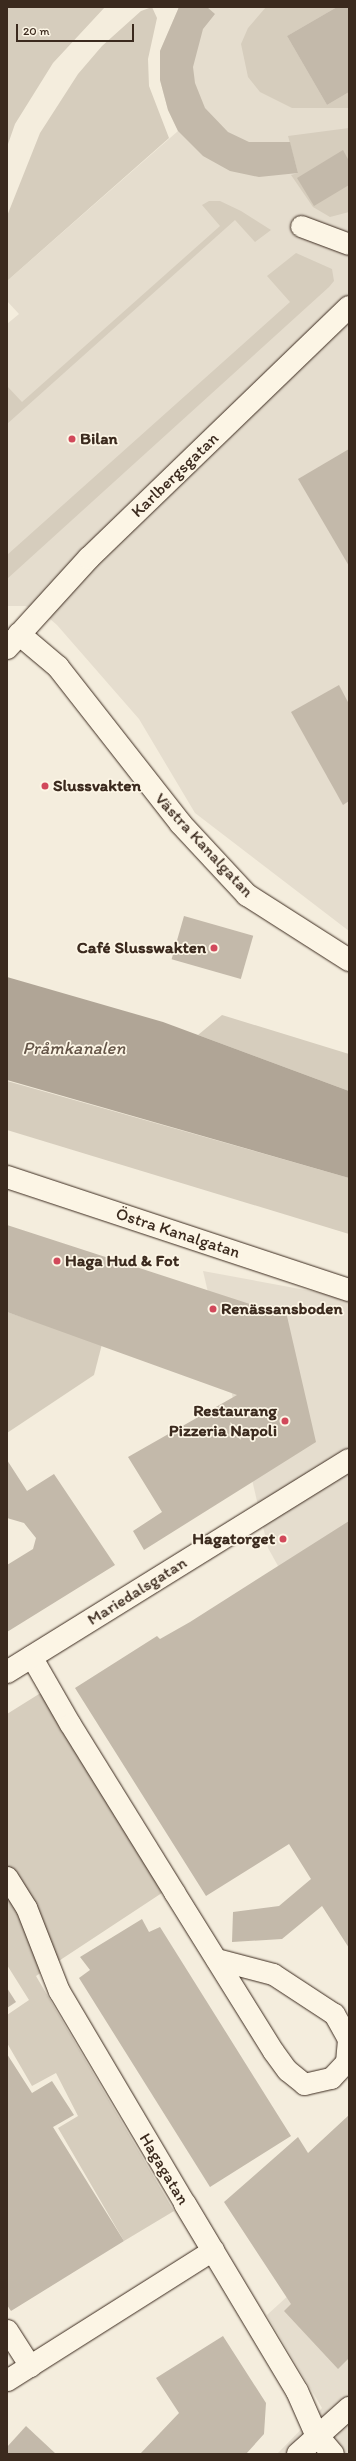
<!DOCTYPE html>
<html>
<head>
<meta charset="utf-8">
<style>
  body { margin:0 }
  #map { position:relative; width:356px; height:2461px; overflow:hidden; background:#f4eddd; font-family:Itim,sans-serif }
  div>[style] { position:absolute }
  [style*='--x'] { left:calc(var(--x)*1px); top:calc(var(--y)*1px); width:calc(var(--w)*1px); rotate:calc(var(--a)*1deg) }
  .built>* { inset:0; background:#e5ddce }
  .green>* { inset:0; background:#d6cdbd }
  .water>* { inset:0; background:#b0a596 }
  .building>* { inset:0; background:#c3b9aa; transform-origin:0 0 }
  .roads { filter:drop-shadow(0 0 1px #3b2a1e) drop-shadow(0 0 1px #3b2a1e) }
  .lane>* { height:21px; margin:-10.5px; padding:0 10.5px; transform-origin:10.5px; border-radius:10.5px; background:#fcf5e5 }
  .street>* { height:22px; margin:-11px; padding:0 11px; transform-origin:11px; border-radius:11px; background:#fcf5e5 }
  .secondary>* { height:22px; margin:-11px; padding:0 11px; transform-origin:11px; border-radius:11px; background:#fcf5e5 }
  .dots>* { width:11px; height:11px; translate:-50% -50%; box-sizing:border-box; border:2px solid #fcf5e5; border-radius:50% }
  span { translate:-50% -50%; white-space:nowrap; text-align:center; line-height:1.15; -webkit-text-stroke:3.5px #fcf5e5; paint-order:stroke }
  .poi-label { font-size:17px; color:#3b2a1e; font-weight:700 }
  .left { translate:0 -50%; text-align:left }
  .right { translate:-100% -50%; text-align:right }
  .street-label { font-size:17px; color:#3b2a1e }
  .water-label { font-size:18px; color:#645548; font-style:italic }
  .frame { position:absolute; inset:0; border:8px solid #3b2a1e; pointer-events:none }
  .scale { position:absolute; left:16px; top:24px; width:118px; height:18px; box-sizing:border-box; border:2px solid #3b2a1e; border-top:0; padding-left:5px; font-size:12px; line-height:14px; white-space:nowrap; color:#3b2a1e; -webkit-text-stroke:3px #fcf5e5; paint-order:stroke }
</style>
</head>
<body>
<div id="map">
  <div class="built">
    <div style="clip-path:polygon(179px 7px,349px 7px,349px 931px,195px 813px,139px 719px,57px 625px,42px 612px,25px 606px,7px 606px,7px 324px,19px 314px,7px 301px,7px 281px,178px 131px,168px 110px,160px 80px,160px 51px)"></div>
    <div style="clip-path:polygon(203px 1271px,349px 1298px,349px 1693px,268px 1548px)"></div>
    <div style="clip-path:polygon(349px 2240px,349px 2454px,277px 2454px,322px 2408px,267px 2315px)"></div>
  </div>
  <div class="green">
    <div style="clip-path:polygon(7px 7px,105px 7px,53px 63px,15px 124px,7px 147px)"></div>
    <div style="clip-path:polygon(152px 7px,157px 18px,148px 59px,149px 86px,169px 138px,7px 281px,7px 216px,40px 133px,78px 74px,102px 46px,141px 11px)"></div>
    <div style="clip-path:polygon(266px 7px,337px 7px,287px 36px,327px 105px,349px 92px,349px 108px,292px 108px,260px 92px,248px 77px,241px 44px,248px 28px)"></div>
    <div style="clip-path:polygon(349px 128px,349px 212px,330px 217px,313px 207px,291px 175px,298px 173px,288px 136px)"></div>
    <div style="clip-path:polygon(209px 201px,220px 201px,241px 211px,271px 230px,255px 242px,235px 220px,7px 424px,7px 386px,22px 402px,220px 226px,202px 205px)"></div>
    <div style="clip-path:polygon(296px 253px,332px 269px,334px 281px,329px 287px,7px 579px,7px 555px,290px 302px,267px 276px)"></div>
    <div style="clip-path:polygon(222px 1015px,349px 1054px,349px 1091px,198px 1035px)"></div>
    <div style="clip-path:polygon(7px 1081px,349px 1178px,349px 1234px,7px 1130px)"></div>
    <div style="clip-path:polygon(7px 1312px,102px 1344px,94px 1375px,7px 1433px)"></div>
    <div style="clip-path:polygon(55px 1684px,177px 1883px,36px 1976px,174px 2211px,124px 2241px,58px 2128px,78px 2116px,56px 2073px,32px 2086px,7px 2043px,7px 2015px,29px 2000px,7px 1965px,7px 1714px)"></div>
  </div>
  <div class="water">
    <div style="clip-path:polygon(7px 977px,163px 1022px,349px 1091px,349px 1178px,7px 1080px)"></div>
  </div>
  <div class="building">
    <div style="clip-path:polygon(179px 7px,207px 7px,215px 14px,203px 29px,193px 67px,195px 83px,205px 108px,228px 132px,249px 142px,290px 142px,298px 173px,259px 177px,230px 171px,203px 156px,178px 131px,168px 110px,160px 80px,160px 51px)"></div>
    <div style="clip-path:polygon(337px 7px,349px 7px,349px 92px,327px 105px,287px 36px)"></div>
    <div style="clip-path:polygon(343px 150px,349px 161px,349px 185px,314px 206px,297px 178px)"></div>
    <div style="clip-path:polygon(349px 449px,349px 566px,298px 479px)"></div>
    <div style="clip-path:polygon(339px 685px,349px 704px,349px 801px,343px 805px,291px 712px)"></div>
    <div style="left:184px;top:916px;width:72px;height:45px;rotate:16deg"></div>
    <div style="clip-path:polygon(7px 1225px,287px 1316px,316px 1442px,144px 1550px,133px 1531px,162px 1512px,128px 1457px,237px 1395px,7px 1312px)"></div>
    <div style="clip-path:polygon(7px 1460px,27px 1491px,54px 1474px,115px 1565px,7px 1632px,7px 1565px,33px 1549px,36px 1538px,24px 1523px,7px 1518px)"></div>
    <div style="clip-path:polygon(349px 1521px,349px 1948px,322px 1906px,282px 1939px,232px 1942px,233px 1912px,279px 1906px,311px 1879px,289px 1844px,206px 1896px,75px 1688px,157px 1636px,160px 1639px,190px 1622px)"></div>
    <div style="clip-path:polygon(142px 1919px,149px 1932px,160px 1927px,291px 2136px,210px 2187px,79px 1978px,90px 1970px,80px 1957px)"></div>
    <div style="clip-path:polygon(7px 1988px,16px 2002px,7px 2008px)"></div>
    <div style="clip-path:polygon(7px 2054px,32px 2093px,52px 2081px,74px 2115px,53px 2127px,124px 2241px,11px 2311px,7px 2305px)"></div>
    <div style="clip-path:polygon(349px 2115px,349px 2358px,338px 2369px,284px 2311px,291px 2304px,224px 2202px,298px 2137px,308px 2153px)"></div>
    <div style="clip-path:polygon(223px 2336px,266px 2403px,264px 2434px,246px 2454px,140px 2454px,179px 2413px,156px 2378px)"></div>
    <div style="clip-path:polygon(26px 2426px,56px 2454px,7px 2454px,7px 2447px)"></div>
  </div>
  <div class="roads">
    <div class="lane">
      <div style="--x:301;--y:226;--w:51;--a:20.6"></div>
      <div style="--x:31;--y:1656;--w:78;--a:60.2"></div>
      <div style="--x:70;--y:1724;--w:198;--a:58.2"></div>
      <div style="--x:174;--y:1892;--w:187;--a:58.1"></div>
      <div style="--x:273;--y:2051;--w:24;--a:54"></div>
      <div style="--x:287;--y:2070;--w:22;--a:39"></div>
      <div style="--x:304;--y:2084;--w:28;--a:-13"></div>
      <div style="--x:331;--y:2078;--w:22;--a:-47"></div>
      <div style="--x:346;--y:2062;--w:23;--a:-85"></div>
      <div style="--x:348;--y:2039;--w:29;--a:-119"></div>
      <div style="--x:334;--y:2014;--w:73;--a:-146.7"></div>
      <div style="--x:273;--y:1974;--w:59;--a:-165.3"></div>
      <div style="--x:7;--y:1877;--w:36;--a:58"></div>
      <div style="--x:26;--y:1907;--w:90;--a:68.6"></div>
      <div style="--x:59;--y:1991;--w:247;--a:59.4"></div>
      <div style="--x:7;--y:2330;--w:43;--a:57.4"></div>
      <div style="--x:7;--y:2380;--w:244;--a:-32.3"></div>
    </div>
    <div class="street">
      <div style="--x:19;--y:634;--w:51;--a:40.2"></div>
      <div style="--x:58;--y:667;--w:199;--a:51.9"></div>
      <div style="--x:181;--y:824;--w:97;--a:47.1"></div>
      <div style="--x:247;--y:895;--w:121;--a:32.5"></div>
      <div style="--x:7;--y:648;--w:122;--a:-47.7"></div>
      <div style="--x:89;--y:558;--w:361;--a:-44"></div>
      <div style="--x:7;--y:1177;--w:360;--a:18.3"></div>
      <div style="--x:7;--y:1672;--w:402;--a:-31.8"></div>
      <div style="--x:185;--y:2204;--w:218;--a:59.1"></div>
      <div style="--x:297;--y:2391;--w:47;--a:66.2"></div>
      <div style="--x:316;--y:2434;--w:26;--a:50"></div>
    </div>
    <div class="secondary">
      <div style="--x:298;--y:2454;--w:69;--a:-42"></div>
    </div>
  </div>
  <div class="dots">
    <div style="left:72px;top:439px;background:#d1495b"></div>
    <div style="left:45px;top:786px;background:#d1495b"></div>
    <div style="left:214px;top:948px;background:#d1495b"></div>
    <div style="left:57px;top:1261px;background:#d1495b"></div>
    <div style="left:213px;top:1309px;background:#d1495b"></div>
    <div style="left:285px;top:1421px;background:#d1495b"></div>
    <div style="left:283px;top:1539px;background:#d1495b"></div>
  </div>
  <div class="poi-label">
    <span class="left" style="left:80px;top:439px">Bilan</span>
    <span class="left" style="left:53px;top:786px">Slussvakten</span>
    <span class="right" style="left:206px;top:948px">Café Slusswakten</span>
    <span class="left" style="left:65px;top:1261px">Haga Hud &amp; Fot</span>
    <span class="left" style="left:221px;top:1309px">Renässansboden</span>
    <span class="right" style="left:277px;top:1421px">Restaurang<br>Pizzeria Napoli</span>
    <span class="right" style="left:275px;top:1539px">Hagatorget</span>
  </div>
  <div class="street-label">
    <span style="left:175px;top:475px;rotate:-44deg">Karlbergsgatan</span>
    <span style="left:204px;top:845px;rotate:47deg">Västra Kanalgatan</span>
    <span style="left:178px;top:1233px;rotate:18deg">Östra Kanalgatan</span>
    <span style="left:137px;top:1591px;rotate:-32deg">Mariedalsgatan</span>
    <span style="left:164px;top:2169px;rotate:59deg">Hagagatan</span>
  </div>
  <div class="water-label">
    <span style="left:74px;top:1048px">Pråmkanalen</span>
  </div>
  <div class="frame"></div>
  <div class="scale">20 m</div>
</div>
</body>
</html>
